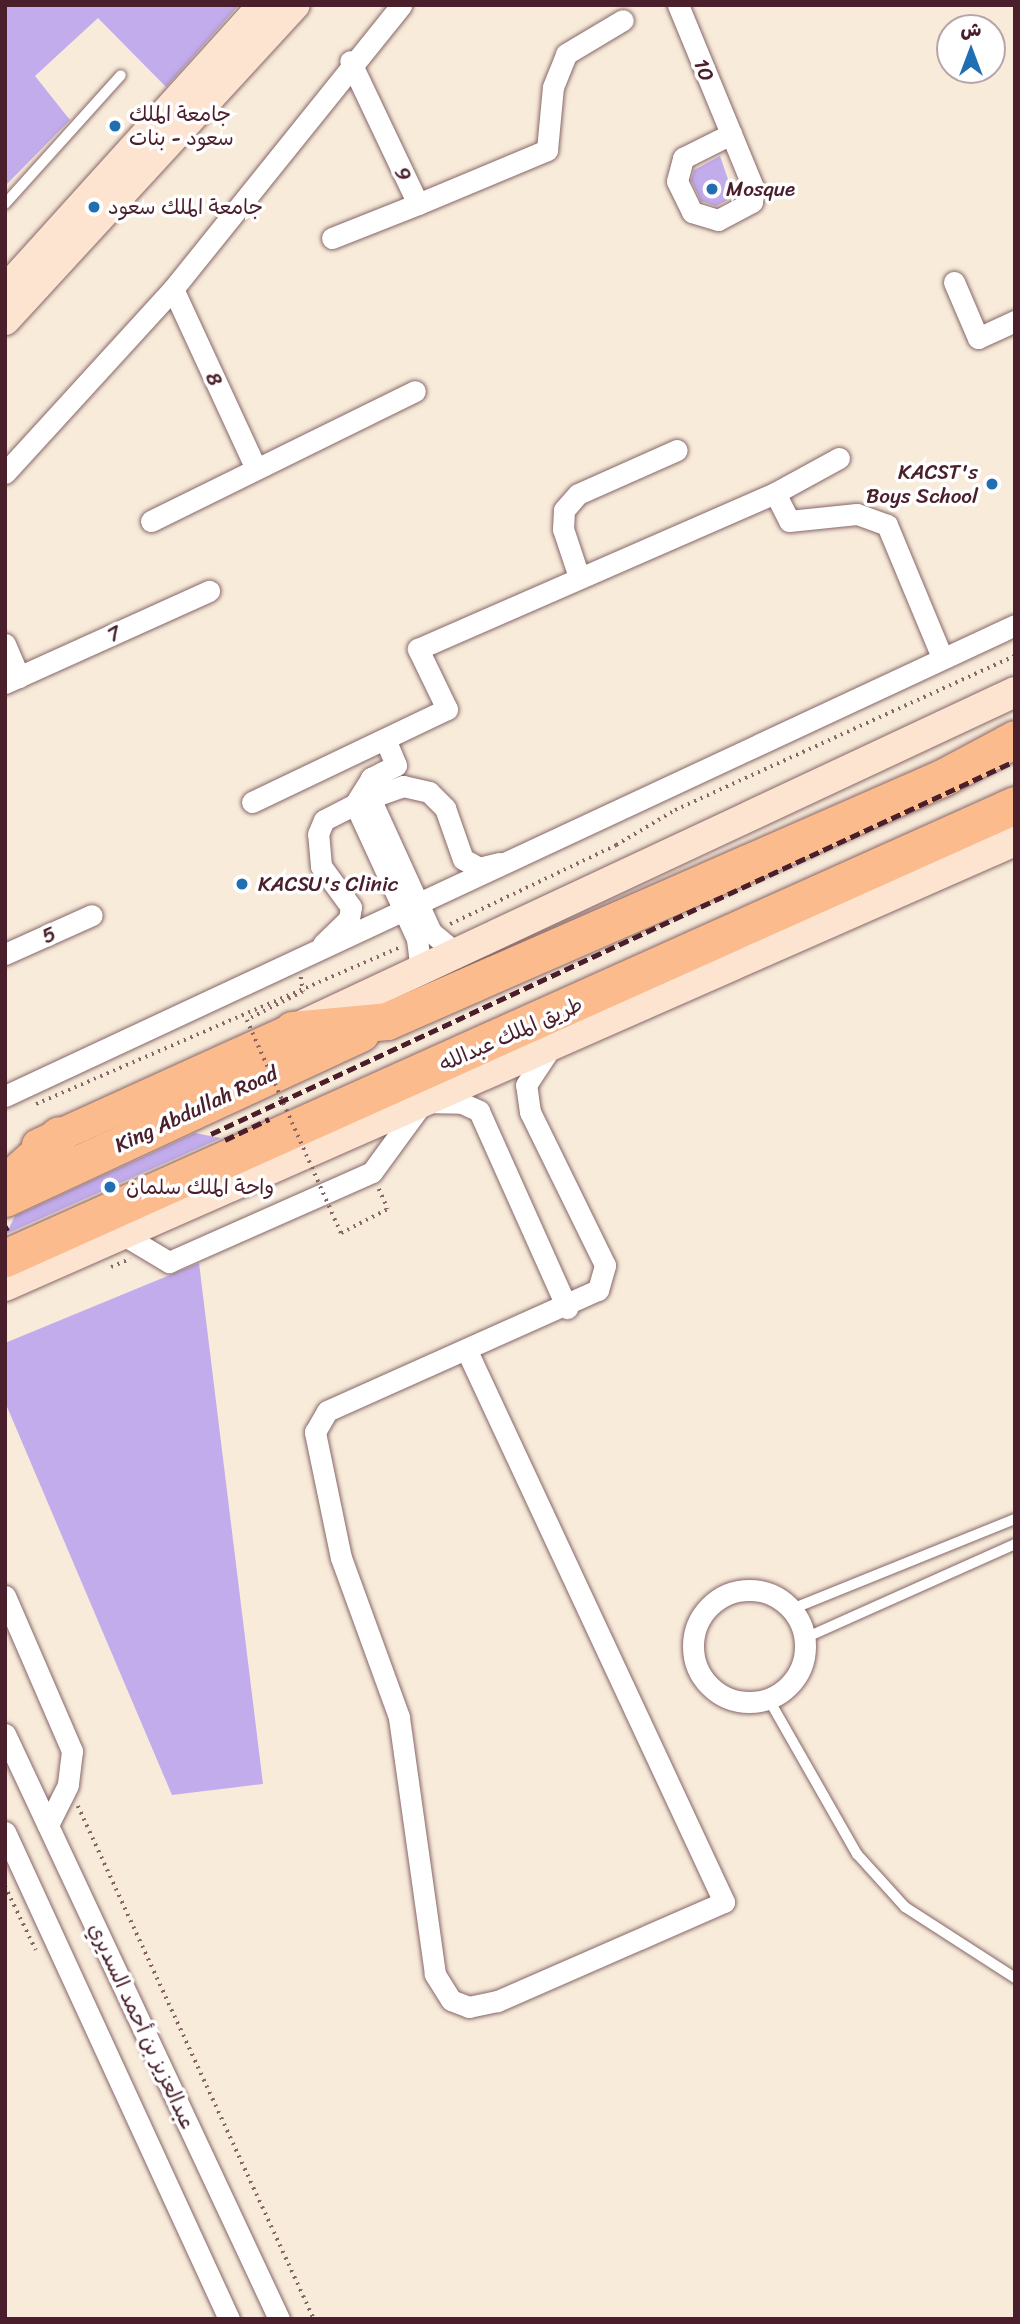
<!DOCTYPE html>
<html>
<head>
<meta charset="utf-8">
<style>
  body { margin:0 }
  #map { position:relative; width:1020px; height:2324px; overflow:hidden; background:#f8ebda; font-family:Sriracha,"Playpen Sans Arabic",sans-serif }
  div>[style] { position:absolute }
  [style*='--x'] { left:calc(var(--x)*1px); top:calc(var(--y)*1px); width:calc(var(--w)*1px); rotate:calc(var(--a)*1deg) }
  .building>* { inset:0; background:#c2acec }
  .path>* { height:3.5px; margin-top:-1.75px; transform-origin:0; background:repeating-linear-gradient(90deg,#876668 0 2px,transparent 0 7px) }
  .roads { filter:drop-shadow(0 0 2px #876668) drop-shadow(0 0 2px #876668) }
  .lane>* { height:10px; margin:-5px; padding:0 5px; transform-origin:5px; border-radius:5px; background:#fff }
  .street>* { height:21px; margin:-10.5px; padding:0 10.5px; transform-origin:10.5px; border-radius:10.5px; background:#fff }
  .street>.ring { margin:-10.5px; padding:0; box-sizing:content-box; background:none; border:21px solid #fff; border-radius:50% }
  .secondary>* { height:30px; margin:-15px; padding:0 15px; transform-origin:15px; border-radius:15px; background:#fde4d1 }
  .primary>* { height:32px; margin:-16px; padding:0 16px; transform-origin:16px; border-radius:16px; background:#fbbb8d }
  .highway>* { height:37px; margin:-18.5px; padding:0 18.5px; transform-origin:18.5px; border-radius:18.5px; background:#fbbb8d }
  .rail>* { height:5px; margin-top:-2.5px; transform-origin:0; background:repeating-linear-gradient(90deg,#4a1f2b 0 10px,transparent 0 15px) }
  .path-bridge>* { height:3.5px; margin-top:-1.75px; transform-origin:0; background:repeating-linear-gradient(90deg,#876668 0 2px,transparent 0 7px) }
  .dots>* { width:19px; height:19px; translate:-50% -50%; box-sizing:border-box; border:4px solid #fff; border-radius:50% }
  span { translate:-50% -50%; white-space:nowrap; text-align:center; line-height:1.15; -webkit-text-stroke:7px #fff; paint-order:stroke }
  .street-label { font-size:21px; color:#4a1f2b }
  .poi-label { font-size:21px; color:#4a1f2b }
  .left { translate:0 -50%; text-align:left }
  .right { translate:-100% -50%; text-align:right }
  .frame { position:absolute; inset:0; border:7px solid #4a1f2b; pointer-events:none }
  .north { position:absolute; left:936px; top:14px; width:70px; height:70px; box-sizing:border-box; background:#fff; border:2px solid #b7a5aa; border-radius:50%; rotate:0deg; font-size:19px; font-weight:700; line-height:28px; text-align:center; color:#4a1f2b }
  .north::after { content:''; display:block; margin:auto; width:24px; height:32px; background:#1f6fb2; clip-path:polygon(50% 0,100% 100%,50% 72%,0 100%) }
</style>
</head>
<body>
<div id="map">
  <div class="building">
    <div style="clip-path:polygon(5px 5px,239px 5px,166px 87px,98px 18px,35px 76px,70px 120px,5px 186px)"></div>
    <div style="clip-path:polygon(720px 156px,734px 197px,716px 206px,701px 201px,691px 180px,694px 170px)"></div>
    <div style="clip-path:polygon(195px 1133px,221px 1138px,6px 1234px,15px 1216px)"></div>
    <div style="clip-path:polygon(199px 1263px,263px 1784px,172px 1795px,5px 1402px,5px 1343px)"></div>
  </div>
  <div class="path">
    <div style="--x:450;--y:924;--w:184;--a:-25.4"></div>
    <div style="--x:616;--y:845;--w:69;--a:-30.7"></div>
    <div style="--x:675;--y:810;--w:373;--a:-24.4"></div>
    <div style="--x:301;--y:977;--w:15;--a:82"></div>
    <div style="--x:36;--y:1104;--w:395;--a:-23.3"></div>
    <div style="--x:379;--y:1189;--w:22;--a:66"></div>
    <div style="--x:111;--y:1267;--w:21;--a:-23"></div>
    <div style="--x:78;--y:1806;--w:565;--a:65.3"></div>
    <div style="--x:5;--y:1886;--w:71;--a:64.2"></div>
  </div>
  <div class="roads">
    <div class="lane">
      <div style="--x:5;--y:204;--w:173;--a:-48"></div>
      <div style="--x:792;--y:1609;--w:240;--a:-22"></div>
      <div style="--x:805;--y:1638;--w:230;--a:-24.1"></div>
      <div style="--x:768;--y:1698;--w:180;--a:60.3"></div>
      <div style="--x:857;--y:1854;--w:72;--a:47.8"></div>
      <div style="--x:905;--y:1907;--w:131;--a:32.8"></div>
    </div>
    <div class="street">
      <div style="--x:678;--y:5;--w:199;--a:67.6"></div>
      <div style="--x:754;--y:189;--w:13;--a:99"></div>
      <div style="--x:752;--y:202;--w:38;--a:152"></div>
      <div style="--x:718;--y:220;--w:27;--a:-163"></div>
      <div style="--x:692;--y:212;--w:34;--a:-116"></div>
      <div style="--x:677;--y:181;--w:24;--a:-75"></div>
      <div style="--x:683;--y:158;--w:54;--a:-26.6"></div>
      <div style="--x:418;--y:204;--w:140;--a:-22.7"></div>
      <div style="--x:547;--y:150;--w:63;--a:-84.6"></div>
      <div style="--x:553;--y:87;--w:35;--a:-68"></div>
      <div style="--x:566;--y:54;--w:66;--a:-30.8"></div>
      <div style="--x:332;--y:238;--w:92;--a:-21.6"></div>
      <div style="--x:418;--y:204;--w:158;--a:-115.4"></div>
      <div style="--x:954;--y:282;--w:61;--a:66.8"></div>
      <div style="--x:978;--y:338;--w:41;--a:-24.7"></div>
      <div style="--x:173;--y:289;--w:198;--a:65.2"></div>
      <div style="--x:839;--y:458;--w:73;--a:151.3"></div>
      <div style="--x:775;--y:493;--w:31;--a:63"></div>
      <div style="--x:789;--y:521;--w:68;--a:-5.9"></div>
      <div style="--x:857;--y:514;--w:32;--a:20"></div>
      <div style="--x:887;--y:525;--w:143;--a:67.4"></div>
      <div style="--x:5;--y:473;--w:249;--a:-47.6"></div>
      <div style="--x:173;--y:289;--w:364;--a:-51.2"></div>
      <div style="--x:151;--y:521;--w:294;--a:-26.2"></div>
      <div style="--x:579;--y:577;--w:51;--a:-108.4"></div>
      <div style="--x:563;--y:529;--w:19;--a:-87"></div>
      <div style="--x:564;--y:510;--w:21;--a:-49"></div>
      <div style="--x:578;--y:494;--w:108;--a:-24"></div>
      <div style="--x:5;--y:644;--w:36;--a:67"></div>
      <div style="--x:5;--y:683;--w:224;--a:-24.3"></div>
      <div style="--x:371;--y:778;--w:28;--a:-27"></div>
      <div style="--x:396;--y:765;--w:28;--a:-113"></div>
      <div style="--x:370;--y:798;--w:35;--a:-20"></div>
      <div style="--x:403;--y:786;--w:27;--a:13"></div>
      <div style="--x:429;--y:792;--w:23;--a:45"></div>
      <div style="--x:445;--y:808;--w:54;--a:70.6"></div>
      <div style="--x:463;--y:859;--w:18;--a:29"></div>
      <div style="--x:479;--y:868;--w:21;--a:-14"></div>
      <div style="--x:252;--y:802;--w:216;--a:-25.5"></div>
      <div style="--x:447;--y:709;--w:67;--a:-115.8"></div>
      <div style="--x:418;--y:649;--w:390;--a:-23.6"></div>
      <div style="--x:355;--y:804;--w:149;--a:65.3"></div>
      <div style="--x:417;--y:939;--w:32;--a:83"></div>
      <div style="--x:323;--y:944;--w:36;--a:-44"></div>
      <div style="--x:349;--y:919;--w:12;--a:-81"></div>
      <div style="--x:351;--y:907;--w:51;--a:-126.2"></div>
      <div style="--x:321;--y:866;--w:32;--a:-95"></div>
      <div style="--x:318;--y:834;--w:15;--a:-67"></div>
      <div style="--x:324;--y:820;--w:35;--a:-27"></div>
      <div style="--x:355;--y:804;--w:31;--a:-58"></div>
      <div style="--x:371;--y:778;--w:20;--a:93"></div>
      <div style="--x:370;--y:798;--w:147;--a:65.5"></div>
      <div style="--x:431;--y:932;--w:34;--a:40"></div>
      <div style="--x:5;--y:954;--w:95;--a:-24.1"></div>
      <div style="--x:5;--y:1096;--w:1114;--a:-25"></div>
      <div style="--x:122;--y:1234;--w:55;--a:30.8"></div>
      <div style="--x:169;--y:1262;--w:222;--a:-23.9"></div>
      <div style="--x:372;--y:1172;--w:87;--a:-53.9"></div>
      <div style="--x:423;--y:1102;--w:39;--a:1"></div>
      <div style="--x:462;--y:1103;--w:19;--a:25"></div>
      <div style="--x:479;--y:1111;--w:216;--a:65.9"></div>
      <div style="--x:467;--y:1351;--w:608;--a:64.99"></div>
      <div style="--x:724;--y:1902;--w:248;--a:156.4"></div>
      <div style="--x:497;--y:2001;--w:29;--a:168"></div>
      <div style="--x:469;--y:2007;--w:19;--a:-159"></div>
      <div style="--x:451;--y:2000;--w:31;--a:-122"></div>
      <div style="--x:435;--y:1974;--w:260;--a:-98"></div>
      <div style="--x:399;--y:1717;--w:169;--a:-110"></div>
      <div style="--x:341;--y:1558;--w:129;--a:-101.7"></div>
      <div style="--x:315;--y:1432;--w:24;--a:-60"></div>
      <div style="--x:327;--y:1411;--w:297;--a:-24.1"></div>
      <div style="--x:598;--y:1290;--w:26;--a:-74"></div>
      <div style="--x:605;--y:1265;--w:170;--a:-116.1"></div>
      <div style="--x:530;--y:1112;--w:27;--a:-98"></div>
      <div style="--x:526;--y:1085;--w:45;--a:-56.7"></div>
      <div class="ring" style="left:693px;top:1590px;width:91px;height:91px"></div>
      <div style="--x:5;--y:1596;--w:169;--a:66.6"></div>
      <div style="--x:72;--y:1751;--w:34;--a:97"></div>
      <div style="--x:68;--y:1785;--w:45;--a:116.6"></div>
      <div style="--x:5;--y:1734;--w:646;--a:64.9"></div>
      <div style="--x:5;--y:1832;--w:536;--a:65.3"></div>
    </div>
    <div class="secondary">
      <div style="--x:10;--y:285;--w:377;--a:-47.9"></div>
      <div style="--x:5;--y:320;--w:428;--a:-47.4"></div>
      <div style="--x:305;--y:1024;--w:784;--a:-25.06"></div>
      <div style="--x:5;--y:1286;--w:1104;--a:-23.78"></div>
    </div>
    <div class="primary">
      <div style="--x:38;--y:1145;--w:279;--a:-24.4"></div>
    </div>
    <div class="highway">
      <div style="--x:292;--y:1030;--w:95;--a:-5.4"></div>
      <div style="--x:387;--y:1021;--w:606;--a:-23.65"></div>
      <div style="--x:942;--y:778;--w:83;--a:-28.1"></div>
      <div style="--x:5;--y:1183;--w:72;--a:-41.6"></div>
      <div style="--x:5;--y:1198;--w:392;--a:-24.9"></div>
      <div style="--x:5;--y:1258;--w:1107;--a:-24.16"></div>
    </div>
  </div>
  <div class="rail">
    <div style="--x:211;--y:1134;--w:886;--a:-24.89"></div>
    <div style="--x:225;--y:1140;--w:49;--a:-25.5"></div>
    <div style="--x:5;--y:1229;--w:4;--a:-27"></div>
  </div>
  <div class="path-bridge">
    <div style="--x:303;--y:992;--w:63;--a:153.4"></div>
    <div style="--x:247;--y:1020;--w:233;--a:66.2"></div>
    <div style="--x:341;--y:1233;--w:53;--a:-27.1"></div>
  </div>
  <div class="dots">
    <div style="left:115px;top:126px;background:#1f6fb2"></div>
    <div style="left:712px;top:189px;background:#1f6fb2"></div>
    <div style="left:94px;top:207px;background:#1f6fb2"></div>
    <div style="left:992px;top:484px;background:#1f6fb2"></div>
    <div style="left:242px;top:884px;background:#1f6fb2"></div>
    <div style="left:110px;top:1187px;background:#1f6fb2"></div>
  </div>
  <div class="street-label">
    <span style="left:704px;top:70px;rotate:68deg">10</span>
    <span style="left:403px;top:174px;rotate:65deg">9</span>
    <span style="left:214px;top:379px;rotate:65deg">8</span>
    <span style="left:114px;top:634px;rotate:-25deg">7</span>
    <span style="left:49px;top:935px;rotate:-24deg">5</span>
    <span style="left:511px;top:1034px;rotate:-24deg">طريق الملك عبدالله</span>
    <span style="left:196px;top:1109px;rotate:-25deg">King Abdullah Road</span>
    <span style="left:142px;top:2026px;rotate:65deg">عبدالعزيز بن أحمد السديري</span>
  </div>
  <div class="poi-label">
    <span class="left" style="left:129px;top:126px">جامعة الملك<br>سعود - بنات</span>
    <span class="left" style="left:726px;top:189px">Mosque</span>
    <span class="left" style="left:108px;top:207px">جامعة الملك سعود</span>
    <span class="right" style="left:978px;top:484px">KACST's<br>Boys School</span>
    <span class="left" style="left:258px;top:884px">KACSU's Clinic</span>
    <span class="left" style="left:126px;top:1187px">واحة الملك سلمان</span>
  </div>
  <div class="frame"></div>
  <div class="north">ش</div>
</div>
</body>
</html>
